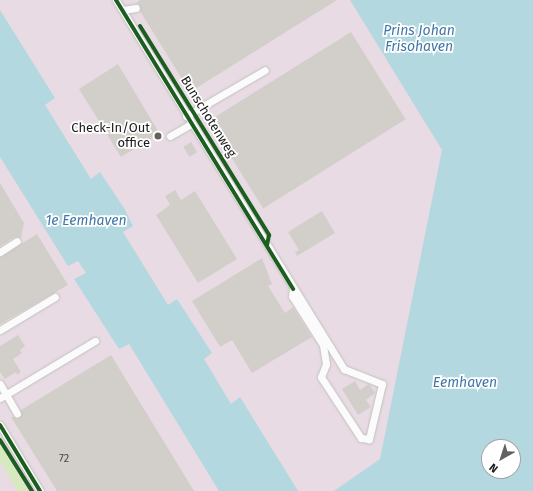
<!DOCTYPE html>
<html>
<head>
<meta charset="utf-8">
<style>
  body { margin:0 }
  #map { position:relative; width:533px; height:491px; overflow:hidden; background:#eae7e2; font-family:"Fira Sans",sans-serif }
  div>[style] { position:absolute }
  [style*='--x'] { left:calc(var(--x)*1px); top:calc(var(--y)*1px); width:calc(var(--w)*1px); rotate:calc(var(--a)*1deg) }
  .industrial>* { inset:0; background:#e8dbe3 }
  .grass>* { inset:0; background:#d7eabe }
  .water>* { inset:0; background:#b3d8df }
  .building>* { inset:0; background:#d2cfcb; transform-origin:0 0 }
  .roads { filter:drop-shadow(0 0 1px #c2c1bf) drop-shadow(0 0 1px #c2c1bf) }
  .minor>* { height:7px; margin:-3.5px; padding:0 3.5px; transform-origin:3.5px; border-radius:3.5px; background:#fcfbfb }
  .cycleway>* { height:4px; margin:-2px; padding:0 2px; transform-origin:2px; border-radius:2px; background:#1b5e20 }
  .dots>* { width:11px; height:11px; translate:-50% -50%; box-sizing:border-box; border:2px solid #fff; border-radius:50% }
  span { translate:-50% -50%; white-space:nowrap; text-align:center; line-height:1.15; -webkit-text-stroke:3.5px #fff; paint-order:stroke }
  .number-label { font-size:11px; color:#494847 }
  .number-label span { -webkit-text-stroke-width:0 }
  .street-label { font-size:13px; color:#1b1b1b }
  .poi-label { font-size:13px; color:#1b1b1b }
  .right { translate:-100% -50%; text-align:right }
  .water-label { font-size:14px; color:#4077a7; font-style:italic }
  .north { position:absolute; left:481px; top:439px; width:40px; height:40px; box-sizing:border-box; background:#fff; border:1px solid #a4a4a4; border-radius:50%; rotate:219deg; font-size:11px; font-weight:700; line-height:16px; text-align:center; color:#1b1b1b }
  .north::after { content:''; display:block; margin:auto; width:14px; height:18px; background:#636261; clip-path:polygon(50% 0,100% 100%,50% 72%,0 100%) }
</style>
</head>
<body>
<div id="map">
  <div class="industrial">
    <div style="clip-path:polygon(0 0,375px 0,461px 144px,380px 491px,0 491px)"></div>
  </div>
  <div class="grass">
    <div style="clip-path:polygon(0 444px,28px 491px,18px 491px,0 461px)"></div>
  </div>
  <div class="water">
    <div style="clip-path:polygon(evenodd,350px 0,533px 0,533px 491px,334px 491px,380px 459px,442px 150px,350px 0,489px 447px,513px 447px,513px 471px,489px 471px,489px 447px)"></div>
    <div style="clip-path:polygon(0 10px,55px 98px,45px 105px,91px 179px,100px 172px,124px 208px,133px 226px,123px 232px,168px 305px,177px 299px,212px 353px,204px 359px,231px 404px,240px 397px,298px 491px,219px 491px,129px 344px,119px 349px,74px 279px,86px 273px,78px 261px,68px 266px,0 157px)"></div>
  </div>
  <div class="building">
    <div style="clip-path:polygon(140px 0,337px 0,190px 92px,140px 11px,140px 5px,136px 3px)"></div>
    <div style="left:351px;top:32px;width:103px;height:168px;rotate:58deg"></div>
    <div style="clip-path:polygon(118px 64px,161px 136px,155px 140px,154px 137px,121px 157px,79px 89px)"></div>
    <div style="left:191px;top:142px;width:12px;height:9px;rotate:59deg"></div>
    <div style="clip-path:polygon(0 183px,24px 223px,21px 238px,15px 237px,0 246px)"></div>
    <div style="clip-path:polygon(175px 190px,181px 200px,195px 191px,237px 259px,198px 283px,156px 215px,170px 205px,165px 196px)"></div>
    <div style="clip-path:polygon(322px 211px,335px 233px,297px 256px,295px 252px,299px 250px,288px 232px)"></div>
    <div style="clip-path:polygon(37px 234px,68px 285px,0 324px,0 257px)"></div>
    <div style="clip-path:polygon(262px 258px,272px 284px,268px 286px,285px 313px,293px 307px,312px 337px,252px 373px,232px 340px,220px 347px,192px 301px)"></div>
    <div style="clip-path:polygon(18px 335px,25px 346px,20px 350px,22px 353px,13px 359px,21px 372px,17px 375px,16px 372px,5px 379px,0 372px,0 346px)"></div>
    <div style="clip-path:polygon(111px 355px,194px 491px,57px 491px,11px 417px,20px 417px,21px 410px)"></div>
    <div style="clip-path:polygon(355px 381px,360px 390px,369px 384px,375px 393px,366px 400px,371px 407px,358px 415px,342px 389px)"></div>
  </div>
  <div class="roads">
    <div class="minor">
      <div style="--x:116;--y:0;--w:434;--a:58.3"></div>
      <div style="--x:344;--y:369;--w:41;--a:21.5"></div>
      <div style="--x:382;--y:384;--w:57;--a:103.3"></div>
      <div style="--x:369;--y:439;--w:8;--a:-173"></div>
      <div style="--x:361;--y:438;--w:73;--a:-123.3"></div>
      <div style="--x:321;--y:377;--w:14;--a:-69"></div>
      <div style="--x:326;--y:364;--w:19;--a:-99"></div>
      <div style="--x:323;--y:345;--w:58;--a:-122.3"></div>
      <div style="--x:292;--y:296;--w:7;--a:-82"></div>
      <div style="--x:123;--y:10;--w:13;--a:-9"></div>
      <div style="--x:186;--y:116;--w:91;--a:-30.2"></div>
      <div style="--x:170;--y:136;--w:24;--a:-30"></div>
      <div style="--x:0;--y:252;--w:20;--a:-33"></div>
      <div style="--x:0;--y:330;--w:64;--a:-31"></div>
      <div style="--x:0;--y:384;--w:34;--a:60"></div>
      <div style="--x:0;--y:398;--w:111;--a:-31"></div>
      <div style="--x:0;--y:425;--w:77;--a:58.8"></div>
    </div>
  </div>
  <div class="cycleway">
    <div style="--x:116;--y:0;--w:339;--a:58.5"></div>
    <div style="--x:140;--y:26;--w:246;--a:58.3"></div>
    <div style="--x:269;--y:235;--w:10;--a:101"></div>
    <div style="--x:0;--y:425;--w:77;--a:58.8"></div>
    <div style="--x:0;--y:440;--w:60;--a:57.9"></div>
  </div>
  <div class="dots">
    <div style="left:158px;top:136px;background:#636261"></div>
  </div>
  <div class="number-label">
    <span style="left:64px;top:459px">72</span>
  </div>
  <div class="street-label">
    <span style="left:208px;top:117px;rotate:58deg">Bunschotenweg</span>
  </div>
  <div class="poi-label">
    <span class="right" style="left:150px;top:136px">Check-In/Out<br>office</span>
  </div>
  <div class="water-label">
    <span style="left:419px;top:39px">Prins Johan<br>Frisohaven</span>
    <span style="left:86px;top:221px">1e Eemhaven</span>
    <span style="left:465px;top:383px">Eemhaven</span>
  </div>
  <div class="north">N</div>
</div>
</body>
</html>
